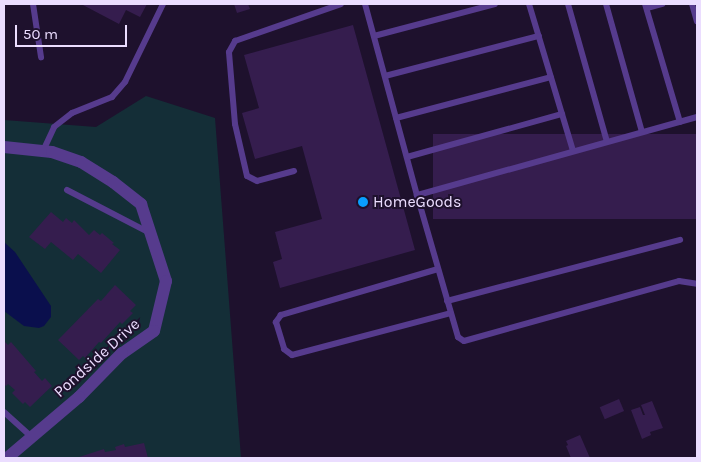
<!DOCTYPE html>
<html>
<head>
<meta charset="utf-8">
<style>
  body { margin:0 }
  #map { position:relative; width:701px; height:462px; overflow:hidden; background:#1e112d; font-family:Karla,sans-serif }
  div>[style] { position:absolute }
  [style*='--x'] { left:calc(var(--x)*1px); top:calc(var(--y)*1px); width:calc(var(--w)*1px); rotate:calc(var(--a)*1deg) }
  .green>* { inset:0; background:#142e37 }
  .water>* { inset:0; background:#0a0f4d }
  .building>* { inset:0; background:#351d4e; transform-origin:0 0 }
  .lane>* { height:6px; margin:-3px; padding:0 3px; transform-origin:3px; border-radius:3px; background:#563b8d }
  .street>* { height:12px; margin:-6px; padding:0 6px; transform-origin:6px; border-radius:6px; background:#563b8d }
  .dots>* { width:14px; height:14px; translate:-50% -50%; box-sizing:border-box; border:2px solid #1e112d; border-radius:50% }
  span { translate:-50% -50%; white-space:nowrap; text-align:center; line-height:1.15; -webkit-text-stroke:4px #1e112d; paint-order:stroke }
  .poi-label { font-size:16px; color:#ebddff }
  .left { translate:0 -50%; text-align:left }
  .street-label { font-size:16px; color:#ebddff }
  .frame { position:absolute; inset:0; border:5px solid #ebddff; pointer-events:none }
  .scale { position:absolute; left:15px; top:25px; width:112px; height:22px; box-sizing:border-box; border:2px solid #ebddff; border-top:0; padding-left:6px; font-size:15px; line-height:18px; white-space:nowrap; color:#ebddff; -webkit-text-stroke:4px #1e112d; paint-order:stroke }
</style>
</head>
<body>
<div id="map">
  <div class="green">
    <div style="clip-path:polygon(146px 96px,215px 118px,241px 458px,4px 458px,4px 120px,96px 127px)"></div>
  </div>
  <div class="water">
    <div style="clip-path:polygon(4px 242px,15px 252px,51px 306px,51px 317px,44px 326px,39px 328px,24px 326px,4px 311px)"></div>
  </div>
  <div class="building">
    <div style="clip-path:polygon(81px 4px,147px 4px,140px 17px,126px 10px,119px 24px)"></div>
    <div style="clip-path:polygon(234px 4px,248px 4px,250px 9px,237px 13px)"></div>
    <div style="clip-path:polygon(353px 25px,415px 250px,280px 288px,273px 262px,282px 259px,275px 232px,322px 219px,302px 146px,255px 159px,242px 113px,259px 108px,244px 55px)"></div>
    <div style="left:697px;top:134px;width:85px;height:264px;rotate:90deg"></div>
    <div style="clip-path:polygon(51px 212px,63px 222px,66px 218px,72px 223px,74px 220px,89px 235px,94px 230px,100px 235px,102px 233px,114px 243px,112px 244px,120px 250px,101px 273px,78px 254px,73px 260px,51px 242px,45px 249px,29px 237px)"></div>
    <div style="clip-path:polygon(115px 285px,136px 305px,130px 311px,133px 313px,122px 324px,120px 322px,101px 343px,99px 342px,85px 358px,83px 356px,79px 360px,58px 340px,98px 299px,101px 301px)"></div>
    <div style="clip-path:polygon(4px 341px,8px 345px,11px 342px,36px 371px,34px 372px,42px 381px,45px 378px,52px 386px,30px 407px,25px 402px,23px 404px,12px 393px,15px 390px,8px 384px,6px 386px,4px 384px)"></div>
    <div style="left:619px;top:399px;width:13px;height:21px;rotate:67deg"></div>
    <div style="clip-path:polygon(652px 401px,663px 428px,650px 432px,651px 435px,642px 439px,631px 410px,640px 407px,643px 415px,645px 415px,641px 405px)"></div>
    <div style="clip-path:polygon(580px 435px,590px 458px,571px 458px,566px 446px,568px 445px,566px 441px)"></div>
    <div style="clip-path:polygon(144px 443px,148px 458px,76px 458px,104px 449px,105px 452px,116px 450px,115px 447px,124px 444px,125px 447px)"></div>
  </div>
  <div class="lane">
    <div style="--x:33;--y:4;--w:54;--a:81.4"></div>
    <div style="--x:365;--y:4;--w:198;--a:74.8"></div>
    <div style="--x:529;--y:4;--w:153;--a:73.3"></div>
    <div style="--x:568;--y:4;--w:143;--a:74.2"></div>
    <div style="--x:606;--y:4;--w:133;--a:74.3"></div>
    <div style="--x:645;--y:4;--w:123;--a:73.5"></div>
    <div style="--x:692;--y:4;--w:18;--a:74"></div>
    <div style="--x:647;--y:8;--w:16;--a:-15"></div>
    <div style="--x:374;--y:36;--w:125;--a:-14.8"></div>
    <div style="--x:385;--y:76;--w:159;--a:-14.6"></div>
    <div style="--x:697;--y:117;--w:291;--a:164.4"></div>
    <div style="--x:417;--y:195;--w:148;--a:73.9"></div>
    <div style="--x:458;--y:337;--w:7;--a:34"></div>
    <div style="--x:464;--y:341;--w:223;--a:-15.6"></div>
    <div style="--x:679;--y:281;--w:18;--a:9"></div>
    <div style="--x:396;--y:118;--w:160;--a:-14.8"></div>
    <div style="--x:43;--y:151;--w:26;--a:-65"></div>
    <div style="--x:54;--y:127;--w:23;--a:-38"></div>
    <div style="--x:72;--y:113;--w:43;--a:-21.8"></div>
    <div style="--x:112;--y:97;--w:20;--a:-49"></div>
    <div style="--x:125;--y:82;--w:87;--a:-64"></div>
    <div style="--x:407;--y:157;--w:161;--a:-15.5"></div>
    <div style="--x:294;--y:171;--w:38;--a:165"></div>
    <div style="--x:257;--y:181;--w:11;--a:-153"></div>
    <div style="--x:247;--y:176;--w:53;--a:-103"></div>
    <div style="--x:235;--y:124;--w:72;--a:-94.8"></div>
    <div style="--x:229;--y:52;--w:13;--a:-61"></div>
    <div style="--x:235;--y:41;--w:112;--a:-19.2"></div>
    <div style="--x:67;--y:190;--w:91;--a:27.4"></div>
    <div style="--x:438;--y:269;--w:164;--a:163.7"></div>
    <div style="--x:281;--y:315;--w:9;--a:126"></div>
    <div style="--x:276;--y:322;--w:28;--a:73"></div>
    <div style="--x:284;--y:349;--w:10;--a:37"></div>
    <div style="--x:292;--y:355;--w:164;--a:-14.8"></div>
    <div style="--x:447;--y:301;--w:241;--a:-14.7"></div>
    <div style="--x:4;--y:412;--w:38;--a:42"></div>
  </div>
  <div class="street">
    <div style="--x:4;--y:147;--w:48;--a:5.9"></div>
    <div style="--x:52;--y:152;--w:31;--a:19"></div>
    <div style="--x:81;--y:162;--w:38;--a:32"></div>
    <div style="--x:113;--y:182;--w:36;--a:38"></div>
    <div style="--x:141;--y:204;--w:81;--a:72"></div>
    <div style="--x:166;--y:281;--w:51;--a:103.5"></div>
    <div style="--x:154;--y:331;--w:39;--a:145"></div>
    <div style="--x:122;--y:353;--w:62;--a:134.3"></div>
    <div style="--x:79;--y:397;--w:94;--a:139.7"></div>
  </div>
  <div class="dots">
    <div style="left:363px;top:202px;background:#099eff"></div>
  </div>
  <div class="poi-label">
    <span class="left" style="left:373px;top:202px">HomeGoods</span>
  </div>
  <div class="street-label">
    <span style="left:97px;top:358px;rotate:-42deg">Pondside Drive</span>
  </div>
  <div class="frame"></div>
  <div class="scale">50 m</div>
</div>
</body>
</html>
